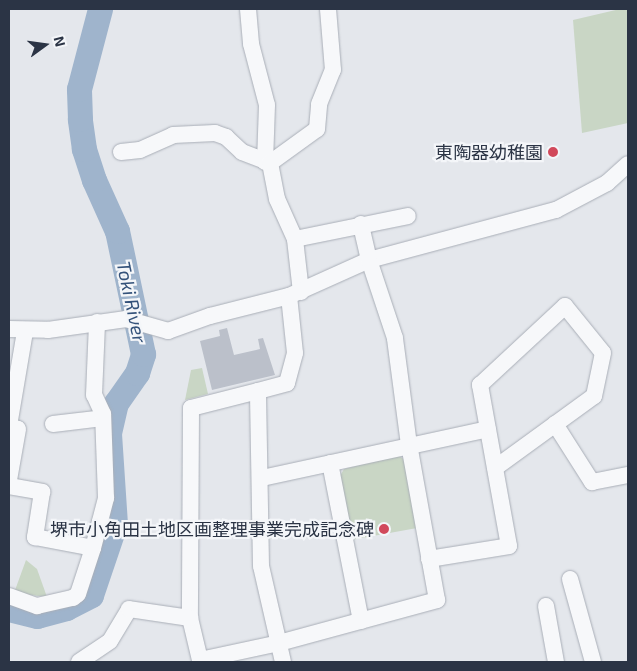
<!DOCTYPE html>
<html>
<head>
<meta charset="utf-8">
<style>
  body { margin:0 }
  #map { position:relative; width:637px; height:671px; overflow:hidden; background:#e4e7ec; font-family:"Exo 2","Noto Sans JP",sans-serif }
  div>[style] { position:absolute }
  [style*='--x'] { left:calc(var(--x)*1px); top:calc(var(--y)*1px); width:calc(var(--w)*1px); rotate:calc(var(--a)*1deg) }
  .green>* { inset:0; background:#c9d6c5 }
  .river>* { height:25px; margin:-12.5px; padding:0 12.5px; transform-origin:12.5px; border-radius:12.5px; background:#9fb4cc }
  .building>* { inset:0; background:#bbc0ca }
  .roads { filter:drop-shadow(0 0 1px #a9aeb7) drop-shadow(0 0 1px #a9aeb7) }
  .street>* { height:16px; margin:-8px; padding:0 8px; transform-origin:8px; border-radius:8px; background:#f7f8fa }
  .dots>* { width:14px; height:14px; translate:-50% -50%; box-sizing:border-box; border:2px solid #f4f6f9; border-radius:50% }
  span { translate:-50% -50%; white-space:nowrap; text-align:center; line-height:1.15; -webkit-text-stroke:4.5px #f4f6f9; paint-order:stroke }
  .poi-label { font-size:18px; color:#2b3445 }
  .right { translate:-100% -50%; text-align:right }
  .water-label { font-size:19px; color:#34527a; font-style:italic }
  .frame { position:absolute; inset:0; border:10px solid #2b3445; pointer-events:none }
  .north { position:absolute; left:20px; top:20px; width:50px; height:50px; -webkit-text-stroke:4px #f4f6f9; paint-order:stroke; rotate:76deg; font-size:14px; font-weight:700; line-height:20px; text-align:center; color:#2b3445 }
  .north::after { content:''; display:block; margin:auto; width:18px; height:22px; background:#2b3445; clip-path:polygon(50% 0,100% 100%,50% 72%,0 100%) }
</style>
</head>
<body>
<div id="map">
  <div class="green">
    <div style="clip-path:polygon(620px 9px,628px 9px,628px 123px,582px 133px,573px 20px)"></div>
    <div style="clip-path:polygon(202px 368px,208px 394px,185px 400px,191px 370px)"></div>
    <div style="clip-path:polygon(398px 455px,405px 460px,417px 528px,351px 540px,340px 476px,344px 469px)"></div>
    <div style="clip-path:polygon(26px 560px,37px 569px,47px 597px,14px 593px)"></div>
  </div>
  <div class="river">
    <div style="--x:9;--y:609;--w:29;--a:14"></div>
    <div style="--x:37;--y:616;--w:30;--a:-15"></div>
    <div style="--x:66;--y:608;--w:28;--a:-27"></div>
    <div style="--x:91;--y:595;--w:75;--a:-71.3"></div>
    <div style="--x:115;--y:524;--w:91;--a:-93.8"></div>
    <div style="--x:109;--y:433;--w:31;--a:-77"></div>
    <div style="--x:116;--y:403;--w:37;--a:-55"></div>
    <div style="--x:137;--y:373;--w:20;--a:-72"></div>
    <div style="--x:143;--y:354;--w:126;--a:-101.9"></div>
    <div style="--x:117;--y:231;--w:56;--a:-114.3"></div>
    <div style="--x:94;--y:180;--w:33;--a:-108"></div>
    <div style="--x:84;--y:149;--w:30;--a:-98"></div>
    <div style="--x:80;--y:119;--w:30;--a:-92"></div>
    <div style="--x:79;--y:89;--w:83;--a:-75.3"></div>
  </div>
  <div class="building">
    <div style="clip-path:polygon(227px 328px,234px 355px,260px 349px,258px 339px,263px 338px,275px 375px,212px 390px,200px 341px,220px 336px,219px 330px)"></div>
  </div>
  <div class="roads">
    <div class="street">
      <div style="--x:248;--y:9;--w:35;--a:85"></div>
      <div style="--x:251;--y:44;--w:63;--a:75.3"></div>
      <div style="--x:267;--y:105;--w:57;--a:92"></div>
      <div style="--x:121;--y:152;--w:19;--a:-6"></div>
      <div style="--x:140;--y:150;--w:36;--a:-24"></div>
      <div style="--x:173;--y:135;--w:42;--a:-2.7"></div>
      <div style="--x:215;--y:133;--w:12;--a:20"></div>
      <div style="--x:226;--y:137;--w:22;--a:43"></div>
      <div style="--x:242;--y:152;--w:30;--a:21"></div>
      <div style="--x:295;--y:239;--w:115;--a:-11.5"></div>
      <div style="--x:301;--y:292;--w:53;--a:-96.5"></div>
      <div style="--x:295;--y:239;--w:44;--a:-114.2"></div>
      <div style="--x:277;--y:199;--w:37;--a:-101"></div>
      <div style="--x:270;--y:163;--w:58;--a:-35.9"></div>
      <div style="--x:317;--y:129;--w:25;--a:-85"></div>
      <div style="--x:319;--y:104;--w:37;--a:-68"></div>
      <div style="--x:333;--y:70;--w:61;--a:-94.7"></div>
      <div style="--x:9;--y:329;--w:39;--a:1"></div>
      <div style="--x:48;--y:330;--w:79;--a:-8"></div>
      <div style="--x:126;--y:319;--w:44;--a:15.9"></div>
      <div style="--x:168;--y:331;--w:45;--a:-19.7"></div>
      <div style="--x:210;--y:316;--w:81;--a:-14.2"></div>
      <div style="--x:289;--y:296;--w:88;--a:-24.2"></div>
      <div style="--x:369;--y:260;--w:194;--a:-15"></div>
      <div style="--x:556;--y:210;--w:58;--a:-27.9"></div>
      <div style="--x:607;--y:183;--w:28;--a:-42"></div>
      <div style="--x:258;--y:391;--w:69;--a:165.8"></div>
      <div style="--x:191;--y:408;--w:210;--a:90.3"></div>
      <div style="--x:190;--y:618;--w:43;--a:76.6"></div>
      <div style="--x:200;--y:660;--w:81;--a:-12.1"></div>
      <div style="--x:279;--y:643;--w:164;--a:-15.2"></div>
      <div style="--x:437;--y:600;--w:158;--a:-100.2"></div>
      <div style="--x:409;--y:445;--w:108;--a:-97.5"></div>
      <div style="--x:395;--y:338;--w:82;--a:-108.4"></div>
      <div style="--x:369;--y:260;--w:37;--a:-103"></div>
      <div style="--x:53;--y:424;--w:50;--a:-6.8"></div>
      <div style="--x:555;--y:424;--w:69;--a:57.5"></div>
      <div style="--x:592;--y:482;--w:37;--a:-11"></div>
      <div style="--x:9;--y:426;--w:96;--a:-80.4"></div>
      <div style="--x:9;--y:426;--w:9;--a:18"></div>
      <div style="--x:18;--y:429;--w:52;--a:100"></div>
      <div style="--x:330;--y:463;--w:161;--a:78.9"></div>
      <div style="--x:262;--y:478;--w:231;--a:-12.2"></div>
      <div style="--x:9;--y:486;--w:34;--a:10"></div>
      <div style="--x:42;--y:492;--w:46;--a:98.8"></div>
      <div style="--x:35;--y:537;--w:59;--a:10.7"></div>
      <div style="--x:429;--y:559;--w:81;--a:-9.2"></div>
      <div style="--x:509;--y:546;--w:164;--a:-100.2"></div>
      <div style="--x:480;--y:385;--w:116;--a:-42.9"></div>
      <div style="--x:565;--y:306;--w:60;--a:51"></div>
      <div style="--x:603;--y:353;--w:44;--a:101.8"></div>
      <div style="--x:594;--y:396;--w:122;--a:144"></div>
      <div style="--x:570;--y:579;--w:86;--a:74.5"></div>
      <div style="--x:9;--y:596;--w:30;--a:20"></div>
      <div style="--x:37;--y:606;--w:37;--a:-13"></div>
      <div style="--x:73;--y:598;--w:6;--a:-39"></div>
      <div style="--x:78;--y:594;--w:48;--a:-71.9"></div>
      <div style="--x:93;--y:548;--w:52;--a:-75.4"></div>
      <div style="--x:106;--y:498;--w:84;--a:-92"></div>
      <div style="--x:103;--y:414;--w:21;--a:-115"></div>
      <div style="--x:94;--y:395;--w:73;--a:-87.6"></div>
      <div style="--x:546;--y:606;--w:57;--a:79.9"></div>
      <div style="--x:79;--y:662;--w:37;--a:-34"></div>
      <div style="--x:110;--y:641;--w:37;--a:-59"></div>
      <div style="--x:129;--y:609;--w:62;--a:8.4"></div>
      <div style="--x:283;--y:662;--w:98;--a:-102.9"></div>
      <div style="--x:261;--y:566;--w:175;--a:-91"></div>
      <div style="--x:258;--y:391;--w:30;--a:-15"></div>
      <div style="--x:287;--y:383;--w:31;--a:-75"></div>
      <div style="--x:295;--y:353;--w:57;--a:-96"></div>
    </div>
  </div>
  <div class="dots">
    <div style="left:553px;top:152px;background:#d1495b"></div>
    <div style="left:384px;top:529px;background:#d1495b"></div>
  </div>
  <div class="poi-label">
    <span class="right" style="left:543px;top:152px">東陶器幼稚園</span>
    <span class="right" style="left:374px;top:529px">堺市小角田土地区画整理事業完成記念碑</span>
  </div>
  <div class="water-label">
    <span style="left:132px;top:302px;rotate:78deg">Toki River</span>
  </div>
  <div class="frame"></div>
  <div class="north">N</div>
</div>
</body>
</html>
